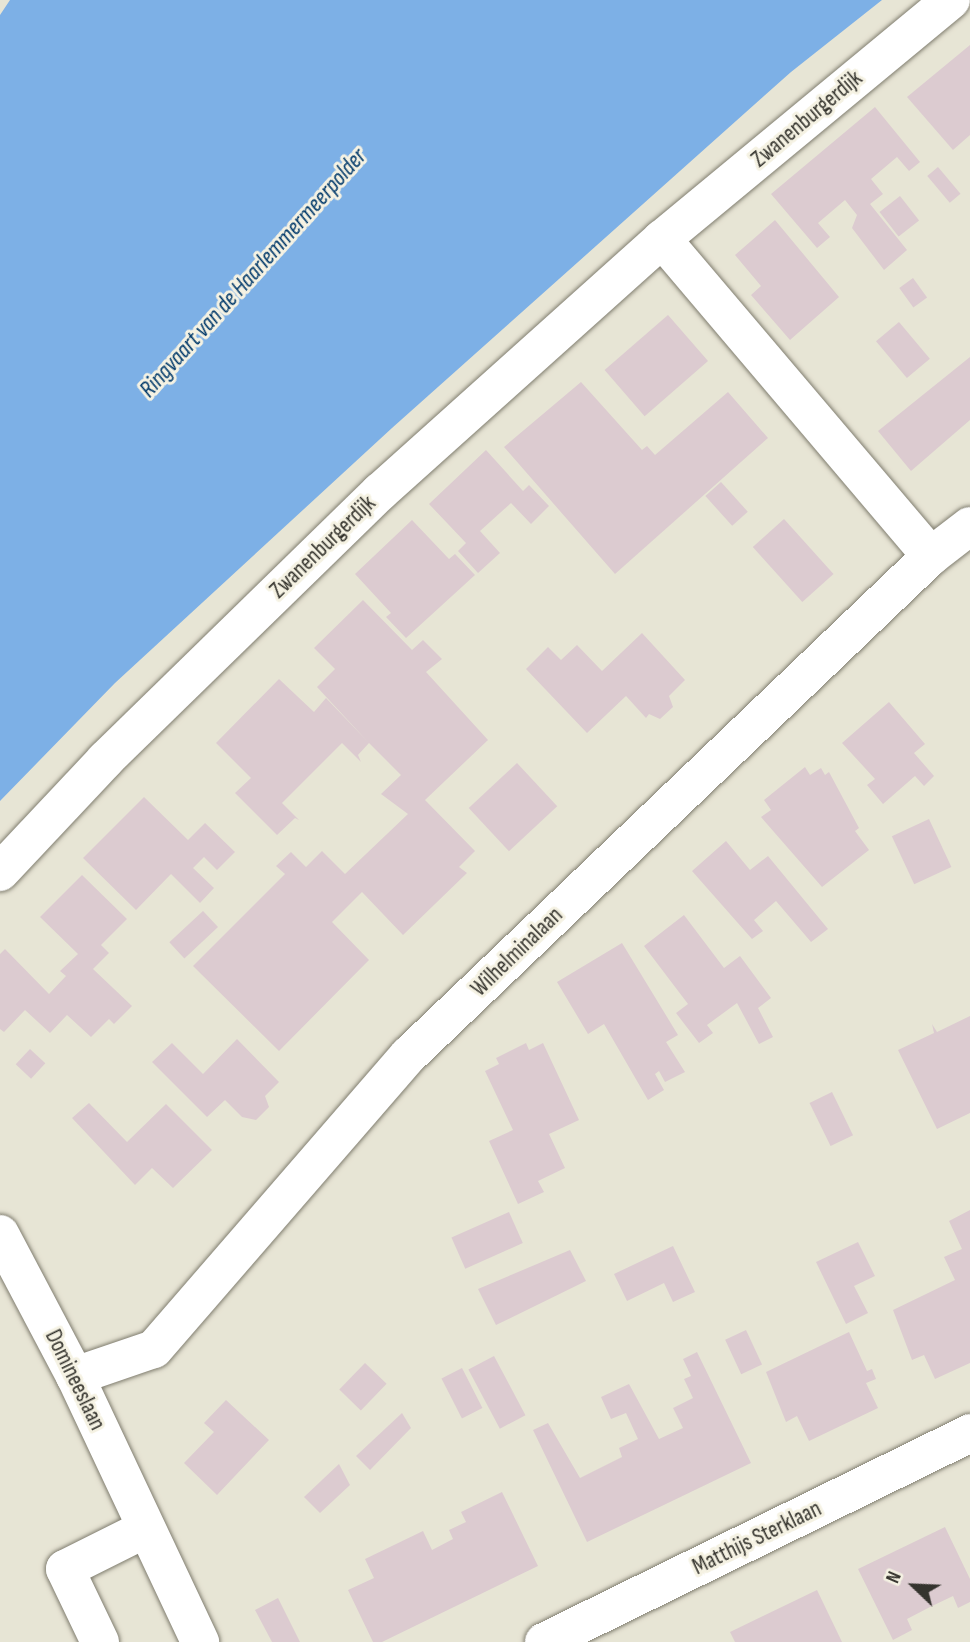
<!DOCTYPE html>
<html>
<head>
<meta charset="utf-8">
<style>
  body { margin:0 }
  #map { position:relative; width:970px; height:1642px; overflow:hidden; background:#e7e5d5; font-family:"Sofia Sans Condensed",sans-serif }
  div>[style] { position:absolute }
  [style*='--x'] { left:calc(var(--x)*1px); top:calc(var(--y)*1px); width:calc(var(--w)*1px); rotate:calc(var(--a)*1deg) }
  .water>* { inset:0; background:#7db0e6 }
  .building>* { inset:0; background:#dccbd0; transform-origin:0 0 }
  .roads { filter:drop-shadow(0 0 2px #807d6f) drop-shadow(0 0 2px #807d6f) }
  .minor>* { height:38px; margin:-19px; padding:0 19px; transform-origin:19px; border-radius:19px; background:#fff }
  span { translate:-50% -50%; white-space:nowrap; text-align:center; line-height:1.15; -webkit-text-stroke:6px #f5f2e3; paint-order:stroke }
  .street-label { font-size:23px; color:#35342e }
  .water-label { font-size:24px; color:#00396a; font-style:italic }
  .north { position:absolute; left:879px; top:1551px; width:70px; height:70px; -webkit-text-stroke:5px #f5f2e3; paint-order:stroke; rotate:293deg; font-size:19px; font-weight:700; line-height:28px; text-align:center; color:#35342e }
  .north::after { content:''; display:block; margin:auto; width:24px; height:32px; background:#35342e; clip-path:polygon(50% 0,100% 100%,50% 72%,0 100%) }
</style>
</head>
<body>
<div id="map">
  <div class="water">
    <div style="clip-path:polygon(10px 0,882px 0,791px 72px,392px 428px,115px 683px,0 801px,0 15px)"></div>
  </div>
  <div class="building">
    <div style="clip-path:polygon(970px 45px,970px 135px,953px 150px,907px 97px)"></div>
    <div style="clip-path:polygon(875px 107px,920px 162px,909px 171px,897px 157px,871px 179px,883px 194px,870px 204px,907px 250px,884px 270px,852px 228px,857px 215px,845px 200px,818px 223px,830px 237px,817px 248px,771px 194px)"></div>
    <div style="left:938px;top:167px;width:35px;height:14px;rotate:50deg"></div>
    <div style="left:900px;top:196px;width:31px;height:26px;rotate:52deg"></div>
    <div style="clip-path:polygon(775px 220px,839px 297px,790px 340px,751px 295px,761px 286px,735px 255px)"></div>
    <div style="left:913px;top:278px;width:24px;height:17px;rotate:54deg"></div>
    <div style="left:668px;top:315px;width:61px;height:84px;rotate:49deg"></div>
    <div style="left:899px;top:322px;width:48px;height:30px;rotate:50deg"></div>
    <div style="clip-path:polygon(970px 357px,970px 420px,911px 471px,878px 431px)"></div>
    <div style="clip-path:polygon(581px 382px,642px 450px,647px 446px,655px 455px,728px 392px,768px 438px,615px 574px,504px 447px)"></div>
    <div style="clip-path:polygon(486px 450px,523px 491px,529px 485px,549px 506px,531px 524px,511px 503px,480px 531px,500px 553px,478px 573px,458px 551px,466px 543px,429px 504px)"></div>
    <div style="left:721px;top:482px;width:40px;height:21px;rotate:48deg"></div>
    <div style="left:784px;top:519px;width:74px;height:42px;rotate:48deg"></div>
    <div style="clip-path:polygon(412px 520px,449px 559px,455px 554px,475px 575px,406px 638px,386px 617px,391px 613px,355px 574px)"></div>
    <div style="clip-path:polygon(363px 600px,412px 650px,423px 640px,442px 659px,426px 672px,488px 740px,425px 800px,475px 851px,459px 867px,467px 873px,403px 935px,362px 892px,332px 922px,369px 960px,279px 1051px,193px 966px,285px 874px,276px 866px,291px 852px,306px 867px,322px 851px,345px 874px,408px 814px,381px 794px,401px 775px,369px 743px,358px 755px,361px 762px,342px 743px,282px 803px,299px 820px,295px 818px,277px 835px,235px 793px,251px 778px,216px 743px,279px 679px,314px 712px,326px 698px,369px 743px,317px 687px,335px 669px,314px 648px)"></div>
    <div style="clip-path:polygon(642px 633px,685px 680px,669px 696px,673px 707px,660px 719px,649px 714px,646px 718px,626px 696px,587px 733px,526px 669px,548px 647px,561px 660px,577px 645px,602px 671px)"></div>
    <div style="clip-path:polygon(889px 702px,925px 744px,914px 753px,934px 776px,924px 786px,915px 776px,883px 804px,867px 785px,875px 779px,842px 743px)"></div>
    <div style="left:517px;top:763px;width:59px;height:66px;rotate:47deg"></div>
    <div style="clip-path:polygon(805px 767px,810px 775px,821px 768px,825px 775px,829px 772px,859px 828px,855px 831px,869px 850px,822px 887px,761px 817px,771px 810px,764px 800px)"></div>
    <div style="clip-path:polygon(144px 797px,188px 840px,205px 823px,235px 852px,217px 870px,204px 857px,193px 868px,214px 888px,200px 903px,171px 874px,136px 910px,83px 858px)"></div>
    <div style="left:929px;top:819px;width:53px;height:41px;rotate:65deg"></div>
    <div style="clip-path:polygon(726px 841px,750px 870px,768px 856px,828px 929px,811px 942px,776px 901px,754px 920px,763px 931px,752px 939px,692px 871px)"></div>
    <div style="clip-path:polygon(82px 875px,127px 919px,101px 945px,109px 953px,93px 969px,132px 1006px,114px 1024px,109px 1019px,91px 1037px,67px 1015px,50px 1033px,25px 1010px,4px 1032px,0 1029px,0 954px,5px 949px,49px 994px,66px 976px,60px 971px,78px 954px,40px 917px)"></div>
    <div style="left:203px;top:911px;width:22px;height:46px;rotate:47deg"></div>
    <div style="clip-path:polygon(684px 915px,724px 968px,740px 956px,771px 998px,758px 1008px,773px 1037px,759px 1044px,737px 1003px,707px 1025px,713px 1033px,699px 1043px,676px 1013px,688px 1004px,644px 946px)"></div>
    <div style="clip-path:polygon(622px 943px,678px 1035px,666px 1042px,685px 1072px,665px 1082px,659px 1071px,655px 1074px,664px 1090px,648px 1100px,604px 1024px,588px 1034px,557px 982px)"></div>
    <div style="clip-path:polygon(970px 1016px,970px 1113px,937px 1129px,898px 1050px,934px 1033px,932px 1024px,937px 1032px)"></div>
    <div style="clip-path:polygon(237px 1039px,279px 1082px,265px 1096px,269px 1107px,256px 1120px,242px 1117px,225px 1100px,207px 1117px,152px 1062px,172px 1043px,203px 1074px)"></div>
    <div style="clip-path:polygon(526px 1043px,529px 1050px,543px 1043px,579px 1120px,549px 1134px,565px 1168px,538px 1181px,544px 1192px,518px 1204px,489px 1141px,513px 1130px,485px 1071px,499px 1064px,496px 1058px)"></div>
    <div style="left:30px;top:1049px;width:21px;height:21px;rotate:43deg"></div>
    <div style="left:832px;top:1092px;width:48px;height:25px;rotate:64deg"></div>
    <div style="clip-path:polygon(89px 1103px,127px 1142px,166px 1104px,212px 1150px,173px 1188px,152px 1168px,135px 1185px,72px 1118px)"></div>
    <div style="clip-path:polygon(970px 1210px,970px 1363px,935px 1379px,924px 1355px,912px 1360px,893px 1310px,955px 1280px,944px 1257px,962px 1249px,949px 1221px)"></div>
    <div style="left:509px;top:1212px;width:34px;height:63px;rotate:66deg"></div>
    <div style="clip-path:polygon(858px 1242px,875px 1276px,854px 1286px,868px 1313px,846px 1324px,816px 1262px)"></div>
    <div style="clip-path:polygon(673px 1246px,695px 1292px,673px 1302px,664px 1283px,627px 1301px,614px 1274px)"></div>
    <div style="clip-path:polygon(570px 1250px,586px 1281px,496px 1325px,478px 1289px)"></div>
    <div style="left:746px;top:1330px;width:38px;height:23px;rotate:65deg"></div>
    <div style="clip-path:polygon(849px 1332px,867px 1371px,872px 1369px,876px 1379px,866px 1383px,878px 1408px,809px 1441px,797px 1416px,786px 1422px,766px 1372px)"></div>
    <div style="clip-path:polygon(697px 1352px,751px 1463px,587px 1542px,533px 1430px,548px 1423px,580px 1478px,622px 1457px,619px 1448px,638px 1439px,626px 1413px,611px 1419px,601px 1397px,629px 1384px,659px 1439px,683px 1428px,673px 1408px,693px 1398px,684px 1379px,691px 1376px,683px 1359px)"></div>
    <div style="left:494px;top:1356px;width:67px;height:29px;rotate:62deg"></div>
    <div style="left:365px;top:1363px;width:30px;height:37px;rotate:44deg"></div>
    <div style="left:462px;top:1368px;width:45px;height:23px;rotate:63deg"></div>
    <div style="clip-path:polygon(226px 1400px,269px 1440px,217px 1495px,184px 1463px,214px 1432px,204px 1423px)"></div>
    <div style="clip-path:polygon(402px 1413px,411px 1428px,370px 1470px,356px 1456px)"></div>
    <div style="clip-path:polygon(339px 1464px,350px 1485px,320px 1513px,304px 1497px)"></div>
    <div style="clip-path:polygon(502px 1492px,538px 1566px,382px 1642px,373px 1642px,348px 1590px,374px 1578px,365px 1559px,423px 1531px,432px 1550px,453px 1539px,449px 1530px,466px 1522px,461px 1512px)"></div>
    <div style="clip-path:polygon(945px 1527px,970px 1579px,970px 1602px,958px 1608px,953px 1596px,930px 1607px,907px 1619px,912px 1630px,893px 1640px,858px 1569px)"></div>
    <div style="clip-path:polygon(817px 1590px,842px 1642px,735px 1642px,730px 1632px)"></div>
    <div style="clip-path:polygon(278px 1598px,300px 1642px,272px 1642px,255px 1610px)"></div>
  </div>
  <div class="roads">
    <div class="minor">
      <div style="--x:662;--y:239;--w:416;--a:49.7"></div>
      <div style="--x:0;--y:872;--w:154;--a:-46.8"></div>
      <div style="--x:105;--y:760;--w:384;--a:-44.3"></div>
      <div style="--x:380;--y:492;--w:379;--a:-41.9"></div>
      <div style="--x:662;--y:239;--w:375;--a:-39.6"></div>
      <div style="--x:0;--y:1234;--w:161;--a:62.2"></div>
      <div style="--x:75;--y:1376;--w:294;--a:64.8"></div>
      <div style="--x:75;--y:1376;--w:83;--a:-18.9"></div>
      <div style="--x:154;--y:1349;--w:389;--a:-49.1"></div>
      <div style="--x:409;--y:1055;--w:722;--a:-43.71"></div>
      <div style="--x:931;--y:556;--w:49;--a:-37.6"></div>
      <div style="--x:100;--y:1642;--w:81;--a:-115.6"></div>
      <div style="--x:65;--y:1569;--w:89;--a:-26.6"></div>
      <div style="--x:544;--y:1642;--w:475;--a:-26.1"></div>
    </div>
  </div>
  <div class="street-label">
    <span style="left:807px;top:119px;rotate:-40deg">Zwanenburgerdijk</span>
    <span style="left:323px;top:547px;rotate:-44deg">Zwanenburgerdijk</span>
    <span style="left:517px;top:952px;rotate:-44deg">Wilhelminalaan</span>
    <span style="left:75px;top:1380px;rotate:64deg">Domineeslaan</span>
    <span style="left:757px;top:1538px;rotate:-26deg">Matthijs Sterklaan</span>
  </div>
  <div class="water-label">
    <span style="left:253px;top:273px;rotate:-48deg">Ringvaart van de Haarlemmermeerpolder</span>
  </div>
  <div class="north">N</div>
</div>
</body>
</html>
